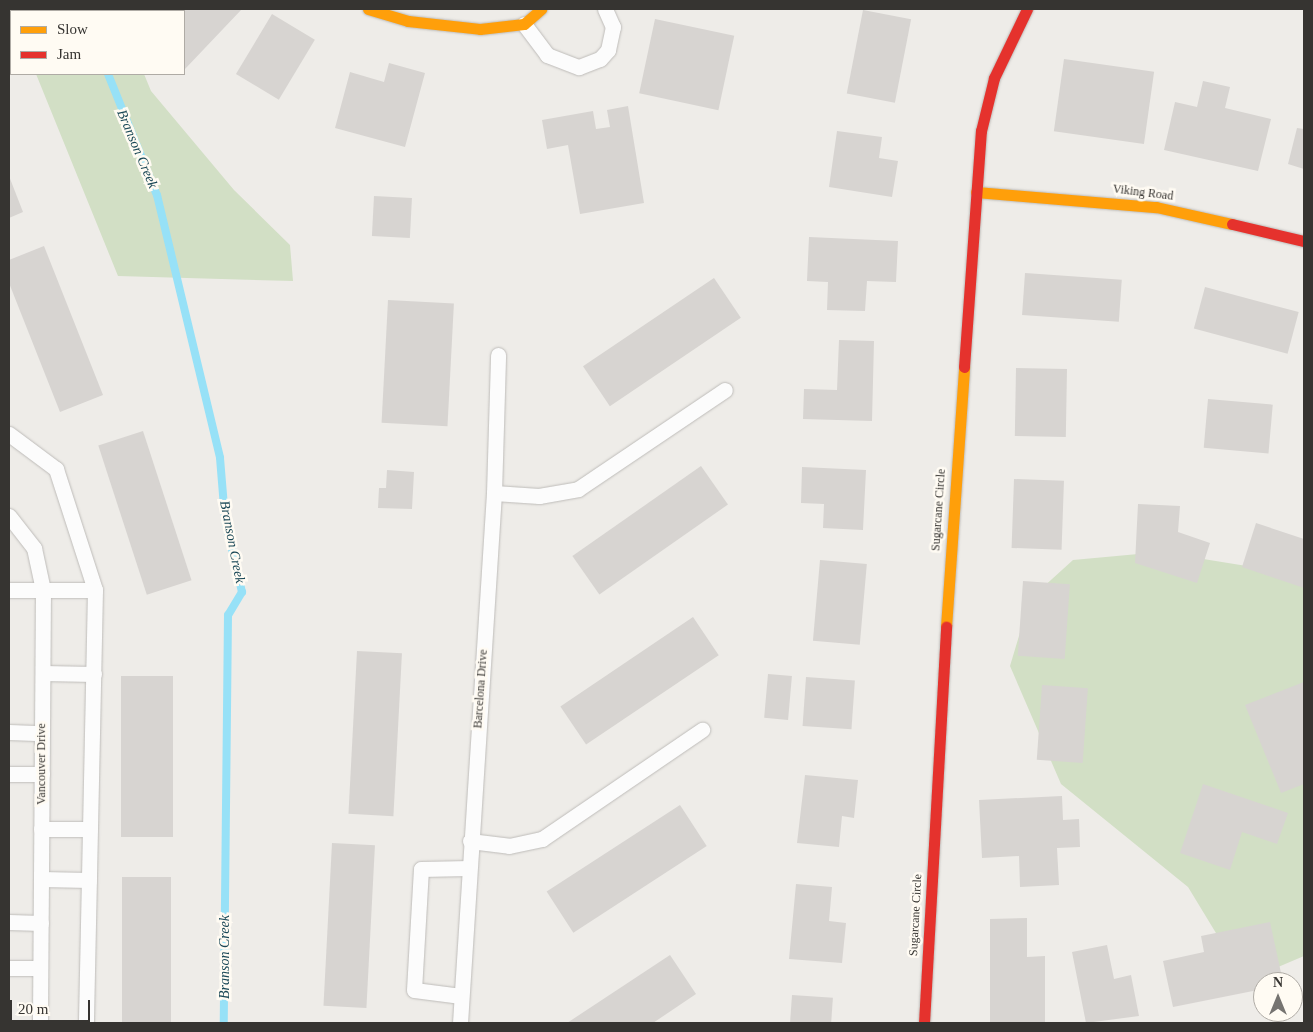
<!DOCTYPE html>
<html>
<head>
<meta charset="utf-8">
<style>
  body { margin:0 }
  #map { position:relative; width:1313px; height:1032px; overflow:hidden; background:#eeece8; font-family:"Times New Roman",serif }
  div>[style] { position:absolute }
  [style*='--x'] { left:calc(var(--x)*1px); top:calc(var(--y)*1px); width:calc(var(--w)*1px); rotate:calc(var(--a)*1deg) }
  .green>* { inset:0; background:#d2dfc5; transform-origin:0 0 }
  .stream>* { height:8px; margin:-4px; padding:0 4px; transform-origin:4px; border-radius:4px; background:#97e1f7 }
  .building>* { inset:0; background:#d7d4d1; transform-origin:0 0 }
  .roads { filter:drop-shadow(0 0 1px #bebcb9) drop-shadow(0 0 1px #bebcb9) }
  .lane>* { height:15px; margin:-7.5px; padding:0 7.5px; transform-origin:7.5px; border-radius:7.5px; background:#fcfcfc }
  .slow>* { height:11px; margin:-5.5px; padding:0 5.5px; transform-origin:5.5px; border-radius:5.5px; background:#ff9f0a }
  .jam>* { height:11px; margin:-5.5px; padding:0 5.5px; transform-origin:5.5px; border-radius:5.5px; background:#e5322d }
  span { translate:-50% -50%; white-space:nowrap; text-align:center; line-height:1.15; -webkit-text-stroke:5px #fffbf3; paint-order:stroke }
  .street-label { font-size:12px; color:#363431 }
  .water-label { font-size:14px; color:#194756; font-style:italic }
  .frame { position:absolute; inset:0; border:10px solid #363431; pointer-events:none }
  .legend { position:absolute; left:10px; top:10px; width:175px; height:65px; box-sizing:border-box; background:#fffbf3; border:1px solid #afaba5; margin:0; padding:6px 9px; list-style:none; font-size:15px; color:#363431 }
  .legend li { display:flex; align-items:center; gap:10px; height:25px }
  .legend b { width:25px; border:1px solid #afaba5 }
  .north { position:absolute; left:1253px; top:972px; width:50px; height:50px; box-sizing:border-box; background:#fffbf3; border:1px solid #afaba5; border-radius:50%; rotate:0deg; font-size:14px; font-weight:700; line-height:20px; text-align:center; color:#363431 }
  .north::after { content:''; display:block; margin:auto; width:18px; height:22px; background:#767471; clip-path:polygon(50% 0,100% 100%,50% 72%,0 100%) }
  .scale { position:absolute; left:10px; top:1000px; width:80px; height:22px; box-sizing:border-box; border:2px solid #363431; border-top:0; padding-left:6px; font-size:15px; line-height:18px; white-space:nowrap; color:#363431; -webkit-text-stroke:4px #fffbf3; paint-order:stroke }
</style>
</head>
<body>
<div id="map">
  <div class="green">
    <div style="left:10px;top:9px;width:109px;height:2px"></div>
    <div style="clip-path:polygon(36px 74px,144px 74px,151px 91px,234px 190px,290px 245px,293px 281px,118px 276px)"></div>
    <div style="clip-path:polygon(1304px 550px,1304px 956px,1271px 970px,1219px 938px,1188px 887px,1061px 784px,1010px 666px,1030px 599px,1073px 560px,1160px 552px,1259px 568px)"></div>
  </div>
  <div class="stream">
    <div style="--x:75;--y:9;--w:3;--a:45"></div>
    <div style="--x:108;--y:74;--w:131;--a:68"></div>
    <div style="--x:157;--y:195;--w:270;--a:76.5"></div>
    <div style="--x:220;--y:458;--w:61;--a:85.3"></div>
    <div style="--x:225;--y:519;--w:75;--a:76.9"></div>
    <div style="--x:242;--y:592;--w:27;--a:121"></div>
    <div style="--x:228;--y:615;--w:408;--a:90.6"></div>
  </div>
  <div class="building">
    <div style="clip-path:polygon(173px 9px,242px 9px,185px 69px,184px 11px)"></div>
    <div style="left:863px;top:10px;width:49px;height:85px;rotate:11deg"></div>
    <div style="left:272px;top:14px;width:50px;height:70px;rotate:31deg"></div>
    <div style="left:655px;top:19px;width:81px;height:76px;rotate:12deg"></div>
    <div style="left:1064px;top:59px;width:91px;height:73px;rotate:8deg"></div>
    <div style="clip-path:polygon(389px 63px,425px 73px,405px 147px,335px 128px,350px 72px,384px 82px)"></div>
    <div style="clip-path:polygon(1203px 81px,1230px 87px,1225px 108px,1271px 119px,1258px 171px,1164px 150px,1175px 102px,1197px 107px)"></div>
    <div style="clip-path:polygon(628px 106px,644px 203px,580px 214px,568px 145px,547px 149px,542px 120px,593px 111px,596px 129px,610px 127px,607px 110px)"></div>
    <div style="clip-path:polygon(1297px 128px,1304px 129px,1304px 169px,1288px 164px)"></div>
    <div style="clip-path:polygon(837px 131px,882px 137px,879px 158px,898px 161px,892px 197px,829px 187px)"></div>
    <div style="clip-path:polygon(9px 176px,23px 212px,9px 218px)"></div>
    <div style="left:374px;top:196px;width:38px;height:40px;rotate:3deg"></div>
    <div style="clip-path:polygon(809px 237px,898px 241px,896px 282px,867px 281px,865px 311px,827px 310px,828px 282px,807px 281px)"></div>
    <div style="clip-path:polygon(44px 246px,103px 395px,60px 412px,9px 283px,9px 260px)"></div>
    <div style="left:1025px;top:273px;width:97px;height:42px;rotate:4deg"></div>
    <div style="left:714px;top:278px;width:48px;height:158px;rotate:56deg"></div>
    <div style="left:1205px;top:287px;width:97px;height:43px;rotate:15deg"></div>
    <div style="left:388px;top:300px;width:66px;height:123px;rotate:3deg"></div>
    <div style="clip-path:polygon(839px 340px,874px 341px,872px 421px,803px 419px,804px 389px,837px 390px)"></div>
    <div style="left:1016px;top:368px;width:51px;height:68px;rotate:1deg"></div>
    <div style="left:1208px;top:399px;width:65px;height:49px;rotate:5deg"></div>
    <div style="left:143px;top:431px;width:157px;height:47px;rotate:72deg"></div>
    <div style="left:701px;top:466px;width:47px;height:157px;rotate:55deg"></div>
    <div style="clip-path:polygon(802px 467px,866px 470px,863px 530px,823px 528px,824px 504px,801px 503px)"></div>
    <div style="clip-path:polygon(387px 470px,414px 472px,412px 509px,378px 508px,379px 488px,386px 488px)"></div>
    <div style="left:1014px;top:479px;width:50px;height:69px;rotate:2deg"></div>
    <div style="clip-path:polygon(1138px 504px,1180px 506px,1178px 532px,1210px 543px,1197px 583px,1135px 563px)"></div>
    <div style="clip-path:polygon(1256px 523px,1304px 539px,1304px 588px,1242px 567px)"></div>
    <div style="left:820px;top:560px;width:47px;height:81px;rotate:5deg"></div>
    <div style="left:1023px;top:581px;width:47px;height:75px;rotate:4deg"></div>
    <div style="left:693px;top:617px;width:46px;height:160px;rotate:56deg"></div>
    <div style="left:357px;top:651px;width:45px;height:163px;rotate:3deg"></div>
    <div style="left:768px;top:674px;width:24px;height:44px;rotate:5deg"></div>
    <div style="left:173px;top:676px;width:161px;height:52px;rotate:90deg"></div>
    <div style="left:806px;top:677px;width:49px;height:49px;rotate:4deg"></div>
    <div style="clip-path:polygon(1304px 682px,1304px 784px,1281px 793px,1245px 705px)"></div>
    <div style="left:1042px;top:685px;width:46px;height:75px;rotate:4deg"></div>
    <div style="clip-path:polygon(805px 775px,858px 780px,854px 818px,842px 816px,839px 847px,797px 843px)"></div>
    <div style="clip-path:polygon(1203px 784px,1288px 813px,1277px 844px,1242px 832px,1230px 870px,1180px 853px)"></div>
    <div style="clip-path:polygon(1062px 796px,1063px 820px,1079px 819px,1080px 847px,1057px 848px,1059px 885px,1020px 887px,1019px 856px,982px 858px,979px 800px)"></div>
    <div style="left:680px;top:805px;width:49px;height:159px;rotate:57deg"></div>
    <div style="left:332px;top:843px;width:43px;height:163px;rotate:3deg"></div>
    <div style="left:122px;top:877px;width:49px;height:146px"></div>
    <div style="clip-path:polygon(796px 884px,832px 887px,829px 921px,846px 923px,842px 963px,789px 959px)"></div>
    <div style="clip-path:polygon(1027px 918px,1027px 957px,1045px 956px,1045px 1023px,990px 1023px,990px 919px)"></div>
    <div style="clip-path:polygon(1270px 922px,1283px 982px,1263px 982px,1263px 989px,1173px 1007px,1163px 961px,1204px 952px,1201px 936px)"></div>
    <div style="clip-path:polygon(1107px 945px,1114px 979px,1131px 975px,1139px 1016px,1086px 1023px,1072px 952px)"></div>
    <div style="clip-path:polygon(670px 955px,696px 994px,653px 1023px,567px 1023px)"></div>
    <div style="left:792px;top:995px;width:41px;height:28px;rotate:4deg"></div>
  </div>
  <div class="roads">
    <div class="lane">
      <div style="--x:524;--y:24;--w:39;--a:53"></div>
      <div style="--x:547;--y:55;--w:34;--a:21"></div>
      <div style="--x:579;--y:67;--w:22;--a:-21"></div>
      <div style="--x:600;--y:59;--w:12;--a:-48"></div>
      <div style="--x:608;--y:50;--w:24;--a:-78"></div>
      <div style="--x:613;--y:27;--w:20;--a:-114"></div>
      <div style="--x:9;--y:434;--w:59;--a:36.7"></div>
      <div style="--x:56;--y:469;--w:127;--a:72.1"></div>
      <div style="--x:95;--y:590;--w:433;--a:91.2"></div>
      <div style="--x:494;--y:493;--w:45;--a:3.8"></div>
      <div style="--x:539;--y:496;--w:40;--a:-10"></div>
      <div style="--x:578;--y:489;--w:177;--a:-34"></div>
      <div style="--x:9;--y:516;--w:41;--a:52"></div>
      <div style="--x:34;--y:548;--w:43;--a:77.9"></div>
      <div style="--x:43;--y:590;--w:433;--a:90.4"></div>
      <div style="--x:9;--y:590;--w:86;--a:0"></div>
      <div style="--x:43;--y:673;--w:51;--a:1.1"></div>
      <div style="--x:9;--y:732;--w:33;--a:2"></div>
      <div style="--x:9;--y:774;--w:33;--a:0"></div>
      <div style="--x:41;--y:829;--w:49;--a:0"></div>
      <div style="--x:470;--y:841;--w:39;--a:7"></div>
      <div style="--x:509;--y:846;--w:34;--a:-12"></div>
      <div style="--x:542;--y:839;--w:194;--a:-34.3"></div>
      <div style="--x:41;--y:879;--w:48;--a:1.2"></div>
      <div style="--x:9;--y:922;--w:32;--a:2"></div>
      <div style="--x:9;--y:968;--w:31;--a:0"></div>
      <div style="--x:461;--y:996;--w:47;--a:-172.7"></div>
      <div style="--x:414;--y:990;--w:121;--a:-86.7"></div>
      <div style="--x:421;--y:869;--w:48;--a:-1.2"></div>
      <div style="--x:460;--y:1023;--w:531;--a:-86.33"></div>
      <div style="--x:494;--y:493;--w:138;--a:-88.3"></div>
    </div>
    <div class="slow">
      <div style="--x:368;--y:9;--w:42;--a:16.7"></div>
      <div style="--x:408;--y:21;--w:72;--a:6.3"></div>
      <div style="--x:480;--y:29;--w:44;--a:-6.5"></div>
      <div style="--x:524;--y:24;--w:23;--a:-41"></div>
      <div style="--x:976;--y:192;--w:181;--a:4.8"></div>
      <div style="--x:1156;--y:207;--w:78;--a:12.6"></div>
      <div style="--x:946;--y:627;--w:261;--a:-86"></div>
    </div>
    <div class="jam">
      <div style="--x:1232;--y:224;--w:74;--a:13.3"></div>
      <div style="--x:964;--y:367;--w:237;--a:-85.9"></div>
      <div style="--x:981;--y:131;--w:55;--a:-76.2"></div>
      <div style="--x:994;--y:78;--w:76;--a:-64.4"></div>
      <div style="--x:924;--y:1023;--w:397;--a:-86.8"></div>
    </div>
  </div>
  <div class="street-label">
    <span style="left:1143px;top:193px;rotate:7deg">Viking Road</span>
    <span style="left:939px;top:510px;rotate:-86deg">Sugarcane Circle</span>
    <span style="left:481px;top:689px;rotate:-86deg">Barcelona Drive</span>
    <span style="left:42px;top:764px;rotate:-90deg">Vancouver Drive</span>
    <span style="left:916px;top:915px;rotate:-87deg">Sugarcane Circle</span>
  </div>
  <div class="water-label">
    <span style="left:137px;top:149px;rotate:67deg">Branson Creek</span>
    <span style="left:232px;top:542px;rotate:79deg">Branson Creek</span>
    <span style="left:225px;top:957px;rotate:-90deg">Branson Creek</span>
  </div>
  <div class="frame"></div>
  <ul class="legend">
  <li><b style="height:6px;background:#ff9f0a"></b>Slow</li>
  <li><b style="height:6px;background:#e5322d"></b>Jam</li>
  </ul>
  <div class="north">N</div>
  <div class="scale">20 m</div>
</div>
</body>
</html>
